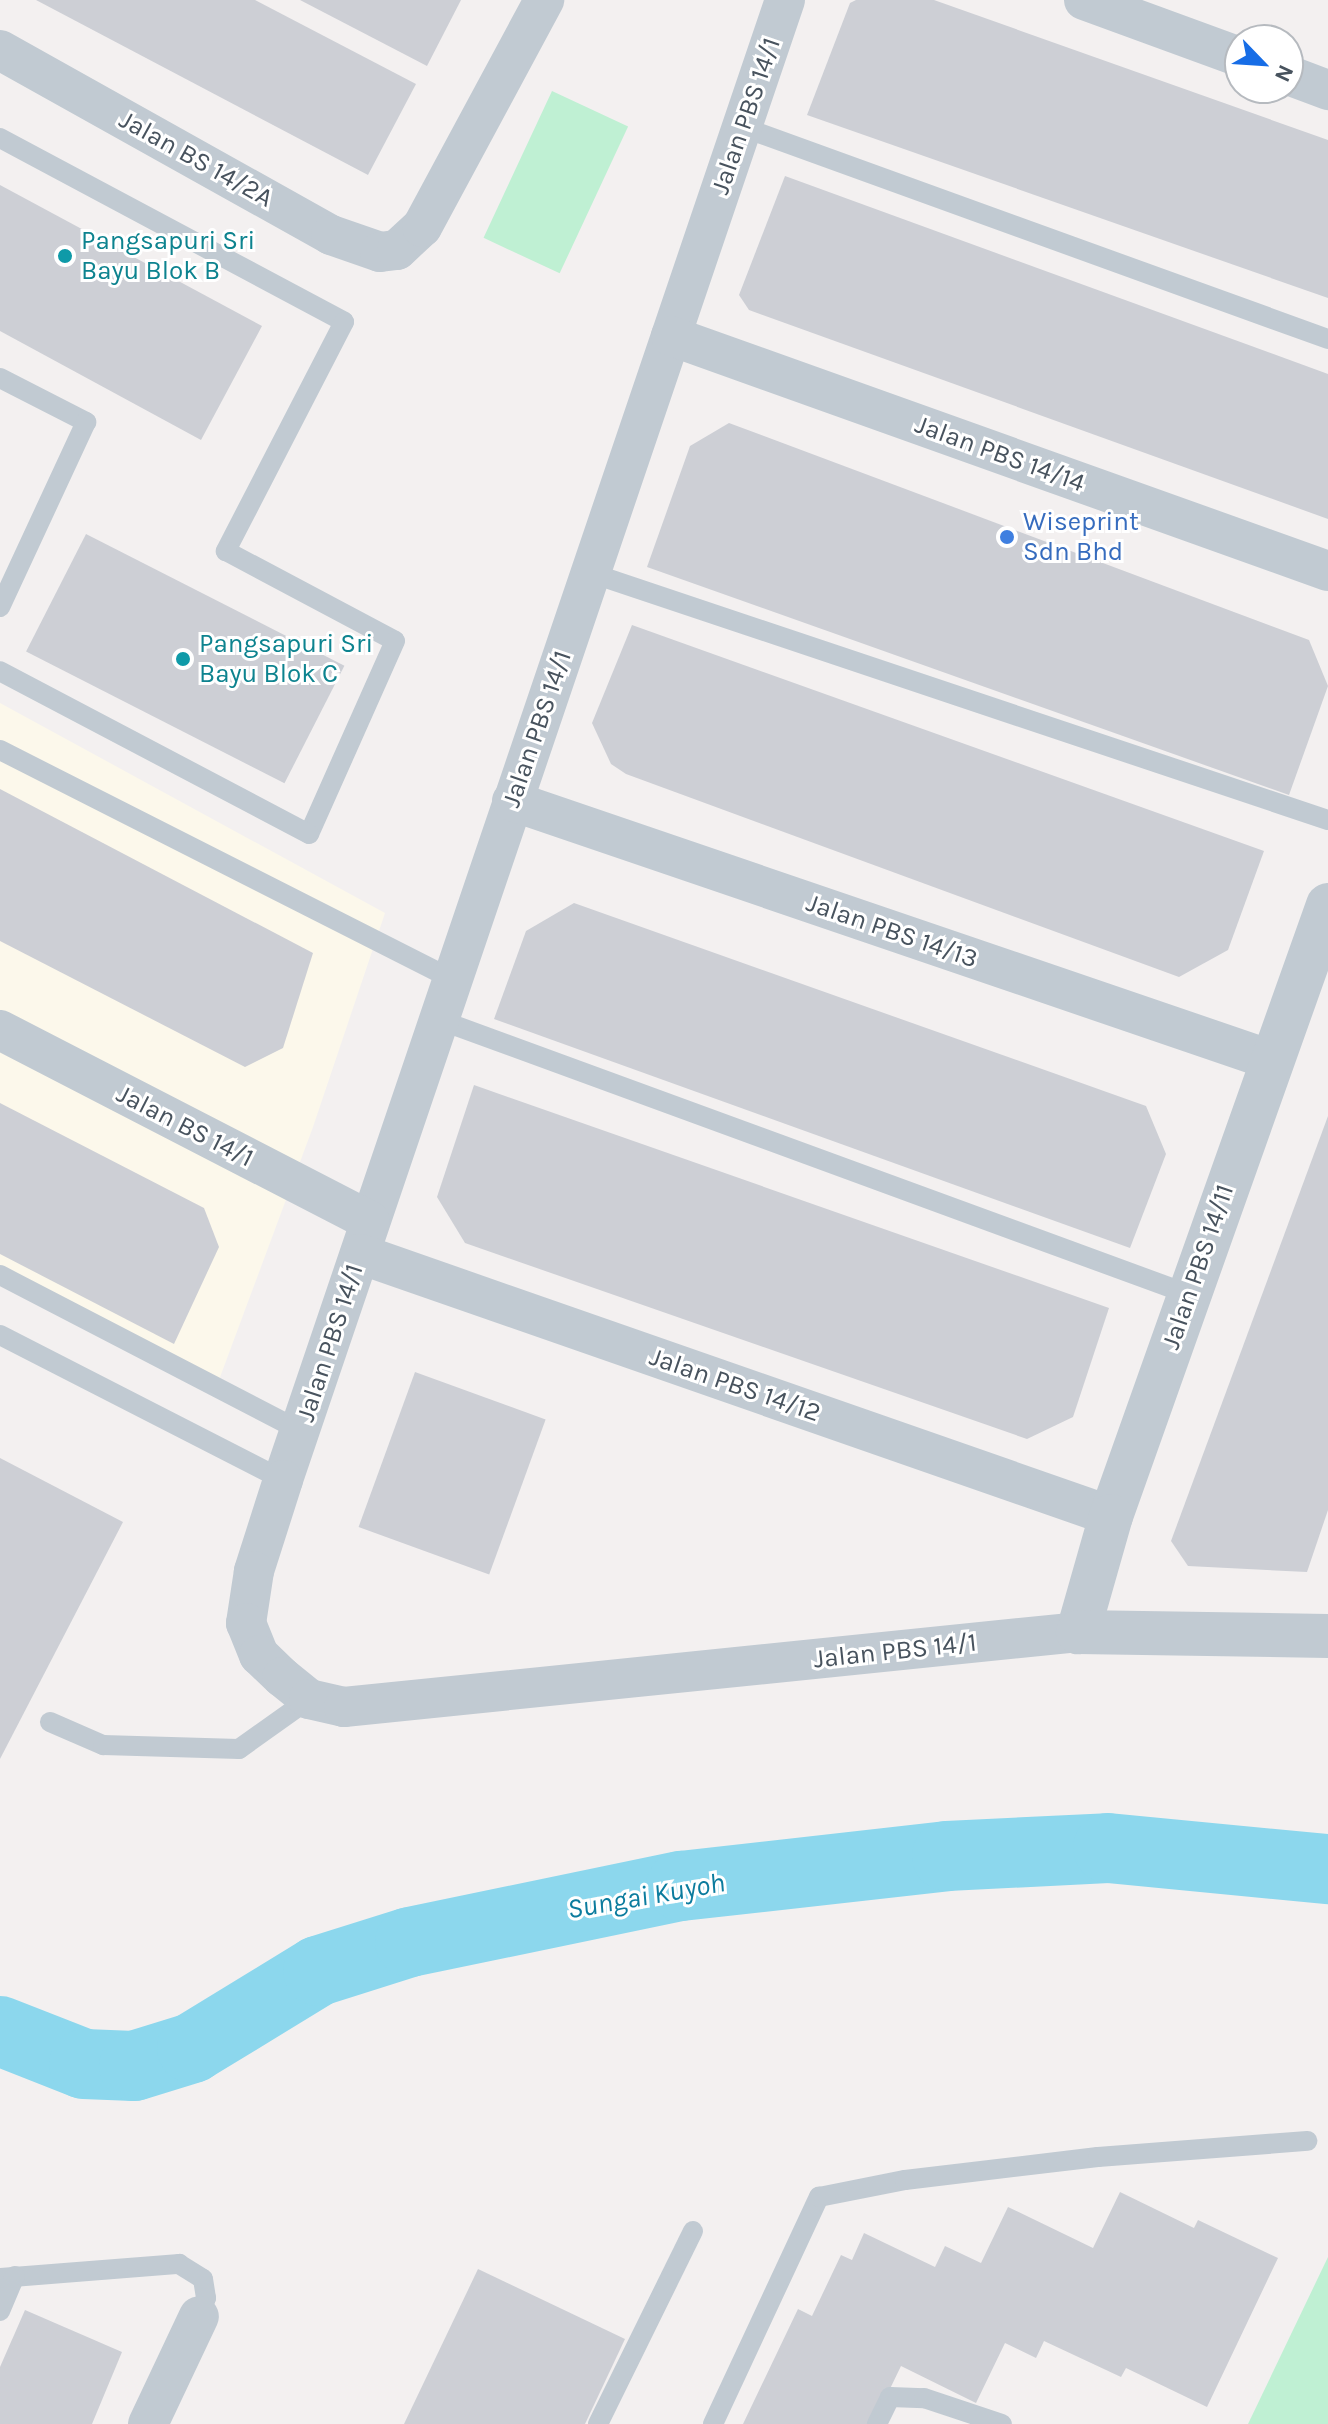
<!DOCTYPE html>
<html>
<head>
<meta charset="utf-8">
<style>
  body { margin:0 }
  #map { position:relative; width:1328px; height:2424px; overflow:hidden; background:#f3f0f0; font-family:Karla,sans-serif }
  div>[style] { position:absolute }
  [style*='--x'] { left:calc(var(--x)*1px); top:calc(var(--y)*1px); width:calc(var(--w)*1px); rotate:calc(var(--a)*1deg) }
  .commercial>* { inset:0; background:#fcf8eb }
  .green>* { inset:0; background:#bff0d3; transform-origin:0 0 }
  .river>* { height:70px; margin:-35px; padding:0 35px; transform-origin:35px; border-radius:35px; background:#8cd7ed }
  .building>* { inset:0; background:#cdcfd5; transform-origin:0 0 }
  .service>* { height:20px; margin:-10px; padding:0 10px; transform-origin:10px; border-radius:10px; background:#c1cad2 }
  .minor>* { height:40px; margin:-20px; padding:0 20px; transform-origin:20px; border-radius:20px; background:#c1cad2 }
  .tertiary>* { height:44px; margin:-22px; padding:0 22px; transform-origin:22px; border-radius:22px; background:#c1cad2 }
  .dots>* { width:22px; height:22px; translate:-50% -50%; box-sizing:border-box; border:4px solid #fff; border-radius:50% }
  span { translate:-50% -50%; white-space:nowrap; text-align:center; line-height:1.15; -webkit-text-stroke:6px #fff; paint-order:stroke }
  .street-label { font-size:26px; color:#48535e }
  .culture-label { font-size:26px; color:#0d838f }
  .left { translate:0 -50%; text-align:left }
  .shop-label { font-size:26px; color:#366cbe }
  .water-label { font-size:28px; color:#0c7c9e; font-style:italic }
  .north { position:absolute; left:1224px; top:24px; width:80px; height:80px; box-sizing:border-box; background:#fff; border:2px solid #b6babf; border-radius:50%; rotate:115deg; font-size:22px; font-weight:700; line-height:32px; text-align:center; color:#48535e }
  .north::after { content:''; display:block; margin:auto; width:28px; height:36px; background:#176de6; clip-path:polygon(50% 0,100% 100%,50% 72%,0 100%) }
</style>
</head>
<body>
<div id="map">
  <div class="commercial">
    <div style="clip-path:polygon(0 703px,385px 913px,313px 1127px,216px 1388px,0 1277px)"></div>
  </div>
  <div class="green">
    <div style="left:552px;top:91px;width:84px;height:162px;rotate:25deg"></div>
    <div style="clip-path:polygon(1328px 2257px,1328px 2424px,1248px 2424px)"></div>
  </div>
  <div class="river">
    <div style="--x:0;--y:2031;--w:90;--a:21.4"></div>
    <div style="--x:84;--y:2064;--w:50;--a:2.3"></div>
    <div style="--x:134;--y:2066;--w:61;--a:-17.2"></div>
    <div style="--x:192;--y:2048;--w:148;--a:-31.4"></div>
    <div style="--x:318;--y:1971;--w:96;--a:-17.5"></div>
    <div style="--x:410;--y:1942;--w:277;--a:-11.7"></div>
    <div style="--x:681;--y:1886;--w:268;--a:-6.4"></div>
    <div style="--x:947;--y:1856;--w:161;--a:-2.8"></div>
    <div style="--x:1108;--y:1848;--w:221;--a:5.5"></div>
  </div>
  <div class="building">
    <div style="clip-path:polygon(36px 0,255px 0,416px 84px,368px 175px)"></div>
    <div style="clip-path:polygon(300px 0,461px 0,427px 66px)"></div>
    <div style="clip-path:polygon(856px 0,934px 0,1328px 140px,1328px 298px,807px 115px,850px 3px)"></div>
    <div style="clip-path:polygon(785px 176px,1328px 374px,1328px 519px,749px 310px,739px 295px)"></div>
    <div style="clip-path:polygon(0 185px,262px 326px,201px 440px,0 331px)"></div>
    <div style="clip-path:polygon(729px 423px,1309px 640px,1328px 686px,1289px 795px,647px 567px,690px 446px)"></div>
    <div style="left:86px;top:534px;width:290px;height:132px;rotate:27deg"></div>
    <div style="clip-path:polygon(632px 625px,1264px 851px,1228px 950px,1179px 977px,626px 774px,611px 764px,592px 723px)"></div>
    <div style="clip-path:polygon(0 789px,313px 953px,283px 1048px,245px 1067px,0 941px)"></div>
    <div style="clip-path:polygon(574px 903px,1146px 1106px,1166px 1154px,1130px 1248px,494px 1019px,526px 931px)"></div>
    <div style="clip-path:polygon(474px 1085px,1109px 1308px,1073px 1417px,1027px 1439px,465px 1243px,437px 1197px)"></div>
    <div style="clip-path:polygon(0 1103px,204px 1208px,219px 1247px,174px 1344px,0 1254px)"></div>
    <div style="clip-path:polygon(1328px 1116px,1328px 1510px,1307px 1572px,1188px 1566px,1171px 1541px)"></div>
    <div style="left:415px;top:1372px;width:139px;height:165px;rotate:20deg"></div>
    <div style="clip-path:polygon(0 1458px,123px 1522px,0 1759px)"></div>
    <div style="clip-path:polygon(1120px 2192px,1194px 2228px,1198px 2220px,1278px 2258px,1207px 2407px,1126px 2368px,1121px 2377px,1044px 2341px,1036px 2358px,1005px 2343px,976px 2403px,901px 2366px,873px 2424px,743px 2424px,798px 2309px,812px 2316px,841px 2255px,852px 2260px,864px 2233px,935px 2267px,945px 2246px,981px 2263px,1008px 2207px,1093px 2248px)"></div>
    <div style="clip-path:polygon(478px 2269px,625px 2339px,585px 2424px,404px 2424px)"></div>
    <div style="clip-path:polygon(25px 2310px,122px 2352px,92px 2424px,0 2424px,0 2367px)"></div>
  </div>
  <div class="service">
    <div style="--x:742;--y:127;--w:623;--a:19.89"></div>
    <div style="--x:0;--y:138;--w:390;--a:28.1"></div>
    <div style="--x:344;--y:322;--w:258;--a:117.3"></div>
    <div style="--x:226;--y:551;--w:191;--a:28"></div>
    <div style="--x:395;--y:641;--w:211;--a:114"></div>
    <div style="--x:309;--y:834;--w:349;--a:-152.2"></div>
    <div style="--x:0;--y:378;--w:97;--a:27.1"></div>
    <div style="--x:86;--y:422;--w:204;--a:114.9"></div>
    <div style="--x:591;--y:573;--w:777;--a:18.53"></div>
    <div style="--x:0;--y:750;--w:509;--a:26.87"></div>
    <div style="--x:440;--y:1020;--w:797;--a:20.12"></div>
    <div style="--x:0;--y:1275;--w:339;--a:27.4"></div>
    <div style="--x:0;--y:1335;--w:318;--a:27.1"></div>
    <div style="--x:50;--y:1722;--w:58;--a:23.5"></div>
    <div style="--x:103;--y:1745;--w:136;--a:1.7"></div>
    <div style="--x:239;--y:1749;--w:86;--a:-35.5"></div>
    <div style="--x:0;--y:2278;--w:180;--a:-4.5"></div>
    <div style="--x:179;--y:2264;--w:28;--a:32"></div>
    <div style="--x:203;--y:2279;--w:19;--a:81"></div>
    <div style="--x:206;--y:2298;--w:19;--a:111"></div>
    <div style="--x:0;--y:2311;--w:38;--a:-67"></div>
    <div style="--x:598;--y:2424;--w:215;--a:-63.8"></div>
    <div style="--x:713;--y:2424;--w:251;--a:-65"></div>
    <div style="--x:819;--y:2197;--w:88;--a:-11.2"></div>
    <div style="--x:905;--y:2180;--w:194;--a:-6.8"></div>
    <div style="--x:1098;--y:2157;--w:210;--a:-4.4"></div>
    <div style="--x:877;--y:2424;--w:30;--a:-64"></div>
    <div style="--x:890;--y:2397;--w:34;--a:2"></div>
    <div style="--x:924;--y:2398;--w:82;--a:18.4"></div>
  </div>
  <div class="minor">
    <div style="--x:785;--y:0;--w:1563;--a:108.74"></div>
    <div style="--x:283;--y:1480;--w:96;--a:107.7"></div>
    <div style="--x:254;--y:1571;--w:53;--a:98.7"></div>
    <div style="--x:246;--y:1623;--w:35;--a:68"></div>
    <div style="--x:259;--y:1655;--w:32;--a:44"></div>
    <div style="--x:282;--y:1677;--w:35;--a:39"></div>
    <div style="--x:309;--y:1699;--w:36;--a:13"></div>
    <div style="--x:344;--y:1707;--w:738;--a:-5.83"></div>
    <div style="--x:1084;--y:0;--w:166;--a:20.1"></div>
    <div style="--x:0;--y:50;--w:379;--a:29.2"></div>
    <div style="--x:331;--y:235;--w:52;--a:19.1"></div>
    <div style="--x:380;--y:252;--w:17;--a:-7"></div>
    <div style="--x:397;--y:250;--w:34;--a:-43"></div>
    <div style="--x:422;--y:227;--w:258;--a:-61.7"></div>
    <div style="--x:1288;--y:75;--w:43;--a:20.6"></div>
    <div style="--x:671;--y:336;--w:698;--a:19.68"></div>
    <div style="--x:512;--y:801;--w:802;--a:18.84"></div>
    <div style="--x:0;--y:1030;--w:416;--a:27.3"></div>
    <div style="--x:360;--y:1254;--w:795;--a:19.23"></div>
    <div style="--x:148;--y:2424;--w:119;--a:-64.7"></div>
  </div>
  <div class="tertiary">
    <div style="--x:1328;--y:905;--w:648;--a:109.55"></div>
    <div style="--x:1111;--y:1516;--w:121;--a:105.9"></div>
    <div style="--x:1078;--y:1632;--w:250;--a:0.9"></div>
  </div>
  <div class="dots">
    <div style="left:65px;top:256px;background:#0f9aa8"></div>
    <div style="left:1007px;top:537px;background:#3f7fe0"></div>
    <div style="left:183px;top:659px;background:#0f9aa8"></div>
  </div>
  <div class="street-label">
    <span style="left:746px;top:116px;rotate:-71deg">Jalan PBS 14/1</span>
    <span style="left:196px;top:159px;rotate:29deg">Jalan BS 14/2A</span>
    <span style="left:1000px;top:454px;rotate:20deg">Jalan PBS 14/14</span>
    <span style="left:537px;top:729px;rotate:-71deg">Jalan PBS 14/1</span>
    <span style="left:892px;top:931px;rotate:19deg">Jalan PBS 14/13</span>
    <span style="left:185px;top:1126px;rotate:27deg">Jalan BS 14/1</span>
    <span style="left:1198px;top:1267px;rotate:-71deg">Jalan PBS 14/11</span>
    <span style="left:330px;top:1343px;rotate:-72deg">Jalan PBS 14/1</span>
    <span style="left:735px;top:1385px;rotate:19deg">Jalan PBS 14/12</span>
    <span style="left:895px;top:1651px;rotate:-6deg">Jalan PBS 14/1</span>
  </div>
  <div class="culture-label">
    <span class="left" style="left:81px;top:256px">Pangsapuri Sri<br>Bayu Blok B</span>
    <span class="left" style="left:199px;top:659px">Pangsapuri Sri<br>Bayu Blok C</span>
  </div>
  <div class="shop-label">
    <span class="left" style="left:1023px;top:537px">Wiseprint<br>Sdn Bhd</span>
  </div>
  <div class="water-label">
    <span style="left:646px;top:1896px;rotate:-10deg">Sungai Kuyoh</span>
  </div>
  <div class="north">N</div>
</div>
</body>
</html>
